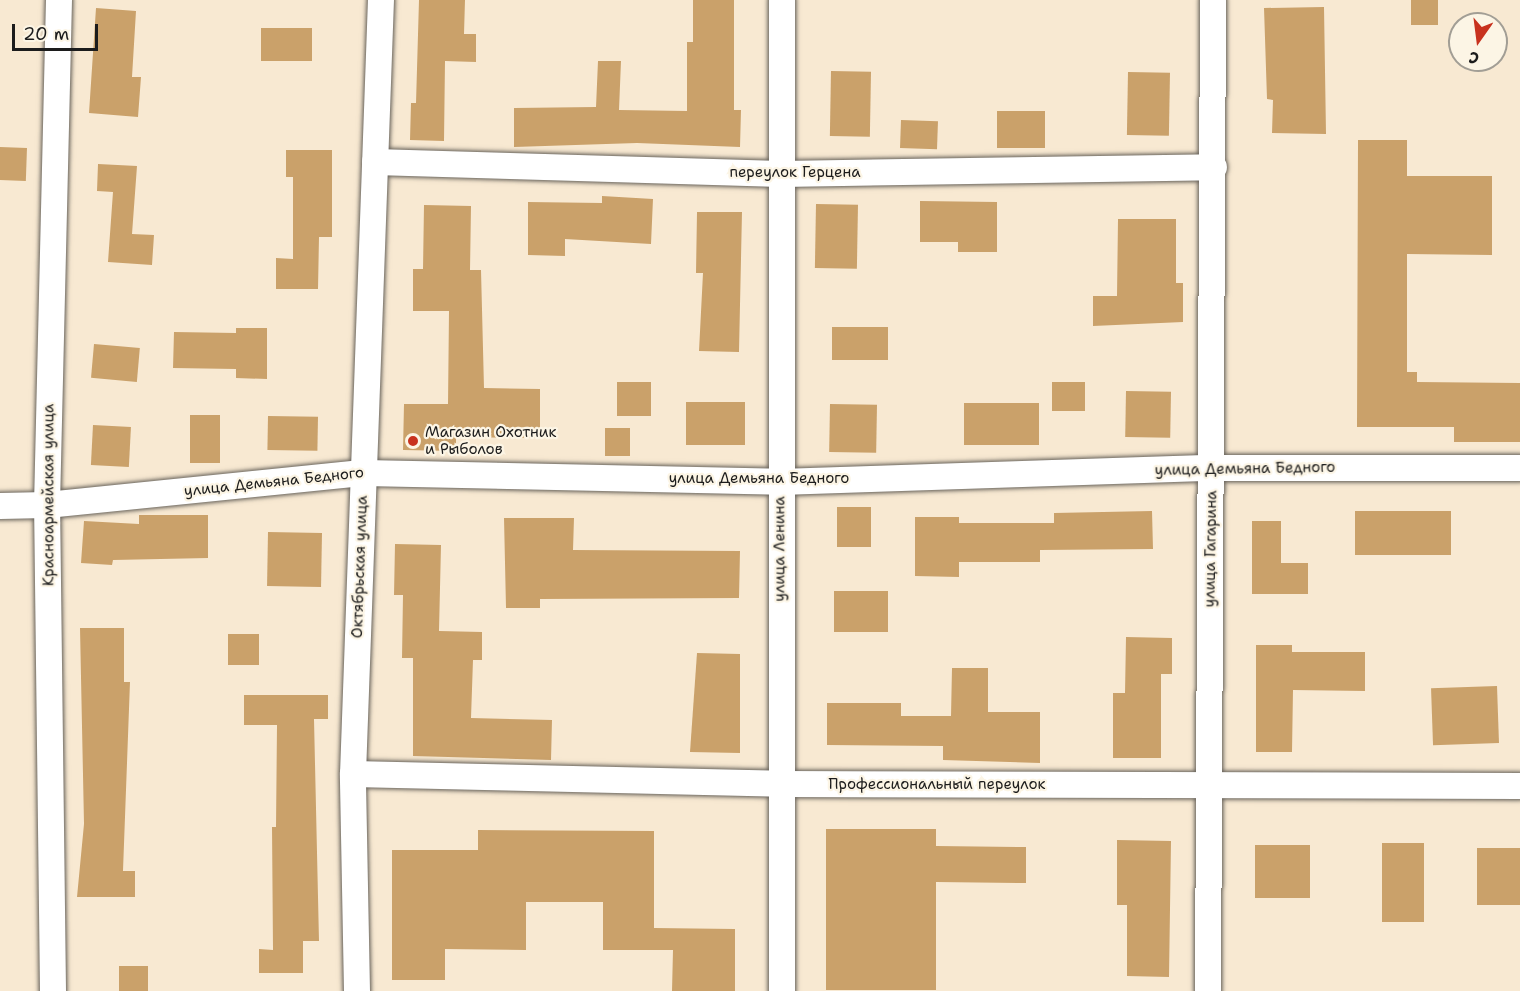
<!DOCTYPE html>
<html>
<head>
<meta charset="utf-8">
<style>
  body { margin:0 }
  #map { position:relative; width:1520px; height:991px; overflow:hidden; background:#f8e9d2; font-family:"Shantell Sans",sans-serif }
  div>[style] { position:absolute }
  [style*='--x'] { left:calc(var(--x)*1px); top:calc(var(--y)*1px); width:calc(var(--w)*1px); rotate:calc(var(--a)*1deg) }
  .building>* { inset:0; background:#caa16a; transform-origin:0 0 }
  .roads { filter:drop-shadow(0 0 2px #69645c) drop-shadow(0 0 2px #69645c) }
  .minor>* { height:26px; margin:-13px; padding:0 13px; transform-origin:13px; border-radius:13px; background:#fff }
  .dots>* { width:16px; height:16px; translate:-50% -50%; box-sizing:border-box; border:3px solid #fcf5e5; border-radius:50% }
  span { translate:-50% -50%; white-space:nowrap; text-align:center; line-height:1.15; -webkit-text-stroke:4.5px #fcf5e5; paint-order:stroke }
  .street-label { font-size:15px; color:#1c1c1c }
  .poi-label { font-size:15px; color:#1c1c1c }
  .left { translate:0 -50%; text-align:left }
  .north { position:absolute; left:1448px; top:12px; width:60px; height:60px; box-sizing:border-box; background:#fcf5e5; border:2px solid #a29e95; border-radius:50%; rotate:194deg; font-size:16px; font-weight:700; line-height:24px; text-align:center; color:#1c1c1c }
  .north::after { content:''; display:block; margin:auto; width:21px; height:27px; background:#c8321e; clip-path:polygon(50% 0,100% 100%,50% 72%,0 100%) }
  .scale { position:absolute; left:12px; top:24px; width:86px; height:27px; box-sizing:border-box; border:3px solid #1c1c1c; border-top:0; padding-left:8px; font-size:18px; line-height:21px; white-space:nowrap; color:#1c1c1c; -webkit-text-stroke:4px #fcf5e5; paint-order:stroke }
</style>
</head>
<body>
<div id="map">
  <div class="building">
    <div style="clip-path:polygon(419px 0,465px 0,464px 34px,476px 34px,476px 62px,445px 61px,444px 141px,410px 140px,411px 103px,416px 103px)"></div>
    <div style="clip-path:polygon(693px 0,734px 0,734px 110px,741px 110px,740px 147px,637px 143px,514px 147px,514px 108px,596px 107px,598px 61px,621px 61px,619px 110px,687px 111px,687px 42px,693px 42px)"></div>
    <div style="left:1411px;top:0;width:27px;height:25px"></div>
    <div style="clip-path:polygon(1324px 7px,1326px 134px,1272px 133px,1273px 100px,1267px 99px,1264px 8px)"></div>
    <div style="clip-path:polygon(96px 8px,136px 11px,132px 77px,141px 77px,138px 117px,89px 113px)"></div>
    <div style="left:261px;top:28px;width:51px;height:33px"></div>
    <div style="left:831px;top:71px;width:40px;height:65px;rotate:1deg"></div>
    <div style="left:1128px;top:72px;width:42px;height:63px;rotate:1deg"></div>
    <div style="left:997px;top:111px;width:48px;height:37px"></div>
    <div style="left:901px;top:120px;width:37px;height:28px;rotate:2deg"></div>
    <div style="clip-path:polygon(1358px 140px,1407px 140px,1407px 176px,1492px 176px,1492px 255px,1407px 254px,1407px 372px,1417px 372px,1417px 382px,1520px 383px,1520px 442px,1454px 442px,1454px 427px,1357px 427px)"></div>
    <div style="left:0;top:147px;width:27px;height:33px;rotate:2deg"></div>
    <div style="clip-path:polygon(286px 150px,332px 150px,332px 237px,319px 237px,318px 289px,276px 289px,276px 258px,293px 259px,293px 177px,286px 177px)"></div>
    <div style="clip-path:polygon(98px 164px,137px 166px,132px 234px,154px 235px,152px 265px,108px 262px,113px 192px,97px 191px)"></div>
    <div style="clip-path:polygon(602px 196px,653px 199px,651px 244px,565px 239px,565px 256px,528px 255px,528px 202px,602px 203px)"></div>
    <div style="clip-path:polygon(920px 201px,997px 202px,997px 252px,958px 252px,958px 242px,920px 242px)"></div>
    <div style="left:816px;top:204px;width:42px;height:64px;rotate:1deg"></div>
    <div style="clip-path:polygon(424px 205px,471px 206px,470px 270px,481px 270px,484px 388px,540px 389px,540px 438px,456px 437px,456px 451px,403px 450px,404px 404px,448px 404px,449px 311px,413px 311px,413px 269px,423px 269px)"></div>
    <div style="clip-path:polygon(697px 212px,742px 212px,739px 352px,699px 351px,703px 273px,696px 273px)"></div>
    <div style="clip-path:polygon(1118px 219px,1176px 219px,1176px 283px,1183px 283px,1183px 322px,1093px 326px,1093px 296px,1117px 296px)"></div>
    <div style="left:832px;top:327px;width:56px;height:33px"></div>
    <div style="clip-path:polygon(236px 328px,267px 328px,267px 379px,236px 378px,236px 369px,173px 368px,174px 332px,236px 333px)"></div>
    <div style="left:94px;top:344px;width:46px;height:34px;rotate:5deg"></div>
    <div style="left:617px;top:382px;width:34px;height:34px"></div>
    <div style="left:1052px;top:382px;width:33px;height:29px"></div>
    <div style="left:1126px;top:391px;width:45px;height:46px;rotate:1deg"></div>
    <div style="left:686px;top:402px;width:59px;height:43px"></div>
    <div style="left:964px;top:403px;width:75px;height:42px"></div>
    <div style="left:830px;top:404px;width:47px;height:48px;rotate:1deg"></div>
    <div style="left:190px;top:415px;width:30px;height:48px"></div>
    <div style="left:268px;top:416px;width:50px;height:34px;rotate:1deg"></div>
    <div style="left:93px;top:425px;width:38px;height:40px;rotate:3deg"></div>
    <div style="left:605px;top:428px;width:25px;height:28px"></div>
    <div style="left:837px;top:507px;width:34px;height:40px"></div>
    <div style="clip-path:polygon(1152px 511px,1153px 549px,1040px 550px,1040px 562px,959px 562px,959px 577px,915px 576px,915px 517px,959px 517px,959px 523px,1054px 523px,1054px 513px)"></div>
    <div style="left:1355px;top:511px;width:96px;height:44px"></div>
    <div style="clip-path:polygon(139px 515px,208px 515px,208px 558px,113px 560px,112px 565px,81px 563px,84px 521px,139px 524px)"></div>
    <div style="clip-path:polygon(504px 518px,574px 518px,573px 550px,740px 551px,739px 598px,540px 599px,540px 608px,506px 608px)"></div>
    <div style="clip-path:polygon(1252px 521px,1281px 521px,1281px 563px,1308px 563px,1308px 594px,1252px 594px)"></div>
    <div style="left:268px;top:532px;width:54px;height:54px;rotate:1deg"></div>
    <div style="clip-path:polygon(395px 544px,441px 545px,439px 631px,482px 632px,482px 660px,473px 660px,471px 718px,552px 720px,551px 760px,413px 756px,413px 658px,402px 658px,403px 595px,394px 595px)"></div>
    <div style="left:888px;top:591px;width:41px;height:54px;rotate:90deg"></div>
    <div style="clip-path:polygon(80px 628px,124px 628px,124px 682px,130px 682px,123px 871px,135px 871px,135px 897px,77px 897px,84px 824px)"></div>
    <div style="left:259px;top:634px;width:31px;height:31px;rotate:90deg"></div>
    <div style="clip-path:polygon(1126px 637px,1172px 638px,1172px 674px,1161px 674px,1161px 758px,1113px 758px,1113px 693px,1125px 693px)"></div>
    <div style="clip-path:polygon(1256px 645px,1292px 645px,1292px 652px,1365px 652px,1365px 691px,1293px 690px,1292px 752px,1256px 752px)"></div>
    <div style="clip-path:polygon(697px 653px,740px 654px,740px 753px,690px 752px)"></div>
    <div style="clip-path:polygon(952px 668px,988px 668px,988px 712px,1040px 712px,1040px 763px,943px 760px,943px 746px,827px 745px,827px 703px,901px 703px,901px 716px,951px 716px)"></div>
    <div style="left:1497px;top:686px;width:57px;height:66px;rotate:88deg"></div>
    <div style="clip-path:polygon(244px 695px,328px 695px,328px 719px,314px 719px,319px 941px,303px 941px,303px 973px,259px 973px,259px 949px,273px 950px,272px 827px,276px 827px,277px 725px,244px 725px)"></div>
    <div style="clip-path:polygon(826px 829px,936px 829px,936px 846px,1026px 847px,1026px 883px,936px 882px,936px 990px,826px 990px)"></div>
    <div style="clip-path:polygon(478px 830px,654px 831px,654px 928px,735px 929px,735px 991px,672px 991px,673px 950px,603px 950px,603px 902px,526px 902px,526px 950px,445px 949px,445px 980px,392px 980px,392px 850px,478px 850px)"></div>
    <div style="clip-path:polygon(1117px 840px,1171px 841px,1169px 977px,1127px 976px,1127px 905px,1117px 905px)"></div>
    <div style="left:1382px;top:843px;width:42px;height:79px"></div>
    <div style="left:1255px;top:845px;width:55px;height:53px"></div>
    <div style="left:1477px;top:848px;width:43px;height:57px"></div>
    <div style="left:119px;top:966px;width:29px;height:25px"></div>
  </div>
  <div class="roads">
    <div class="minor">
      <div style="--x:375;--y:162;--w:406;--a:1.7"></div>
      <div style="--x:781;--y:174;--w:433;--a:-0.9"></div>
      <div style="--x:0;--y:506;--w:47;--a:-1.2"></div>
      <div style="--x:47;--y:505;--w:319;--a:-5.8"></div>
      <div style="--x:364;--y:473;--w:416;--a:1.2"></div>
      <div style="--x:780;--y:482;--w:432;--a:-1.9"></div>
      <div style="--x:1212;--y:468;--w:308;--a:0"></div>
      <div style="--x:353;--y:774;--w:428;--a:1.3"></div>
      <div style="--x:781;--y:784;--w:739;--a:0.16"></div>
      <div style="--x:53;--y:991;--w:486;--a:-90.7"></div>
      <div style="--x:47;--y:505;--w:505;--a:-88.64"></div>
      <div style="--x:357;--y:991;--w:217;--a:-91.1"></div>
      <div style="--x:353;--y:774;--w:775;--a:-87.93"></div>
      <div style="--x:782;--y:991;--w:991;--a:-90"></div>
      <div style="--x:1208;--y:991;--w:991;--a:-89.71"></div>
    </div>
  </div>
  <div class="dots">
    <div style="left:413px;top:441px;background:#c8321e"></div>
  </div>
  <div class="street-label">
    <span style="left:795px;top:173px">переулок Герцена</span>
    <span style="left:1245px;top:469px;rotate:-1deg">улица Демьяна Бедного</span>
    <span style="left:759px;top:479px">улица Демьяна Бедного</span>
    <span style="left:274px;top:482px;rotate:-6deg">улица Демьяна Бедного</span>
    <span style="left:49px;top:495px;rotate:-90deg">Красноармейская улица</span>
    <span style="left:780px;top:549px;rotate:-90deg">улица Ленина</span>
    <span style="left:1211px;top:549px;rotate:-89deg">улица Гагарина</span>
    <span style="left:360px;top:567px;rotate:-88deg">Октябрьская улица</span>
    <span style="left:937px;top:785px">Профессиональный переулок</span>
  </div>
  <div class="poi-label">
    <span class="left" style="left:425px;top:441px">Магазин Охотник<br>и Рыболов</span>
  </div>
  <div class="north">С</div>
  <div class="scale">20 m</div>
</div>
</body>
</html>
